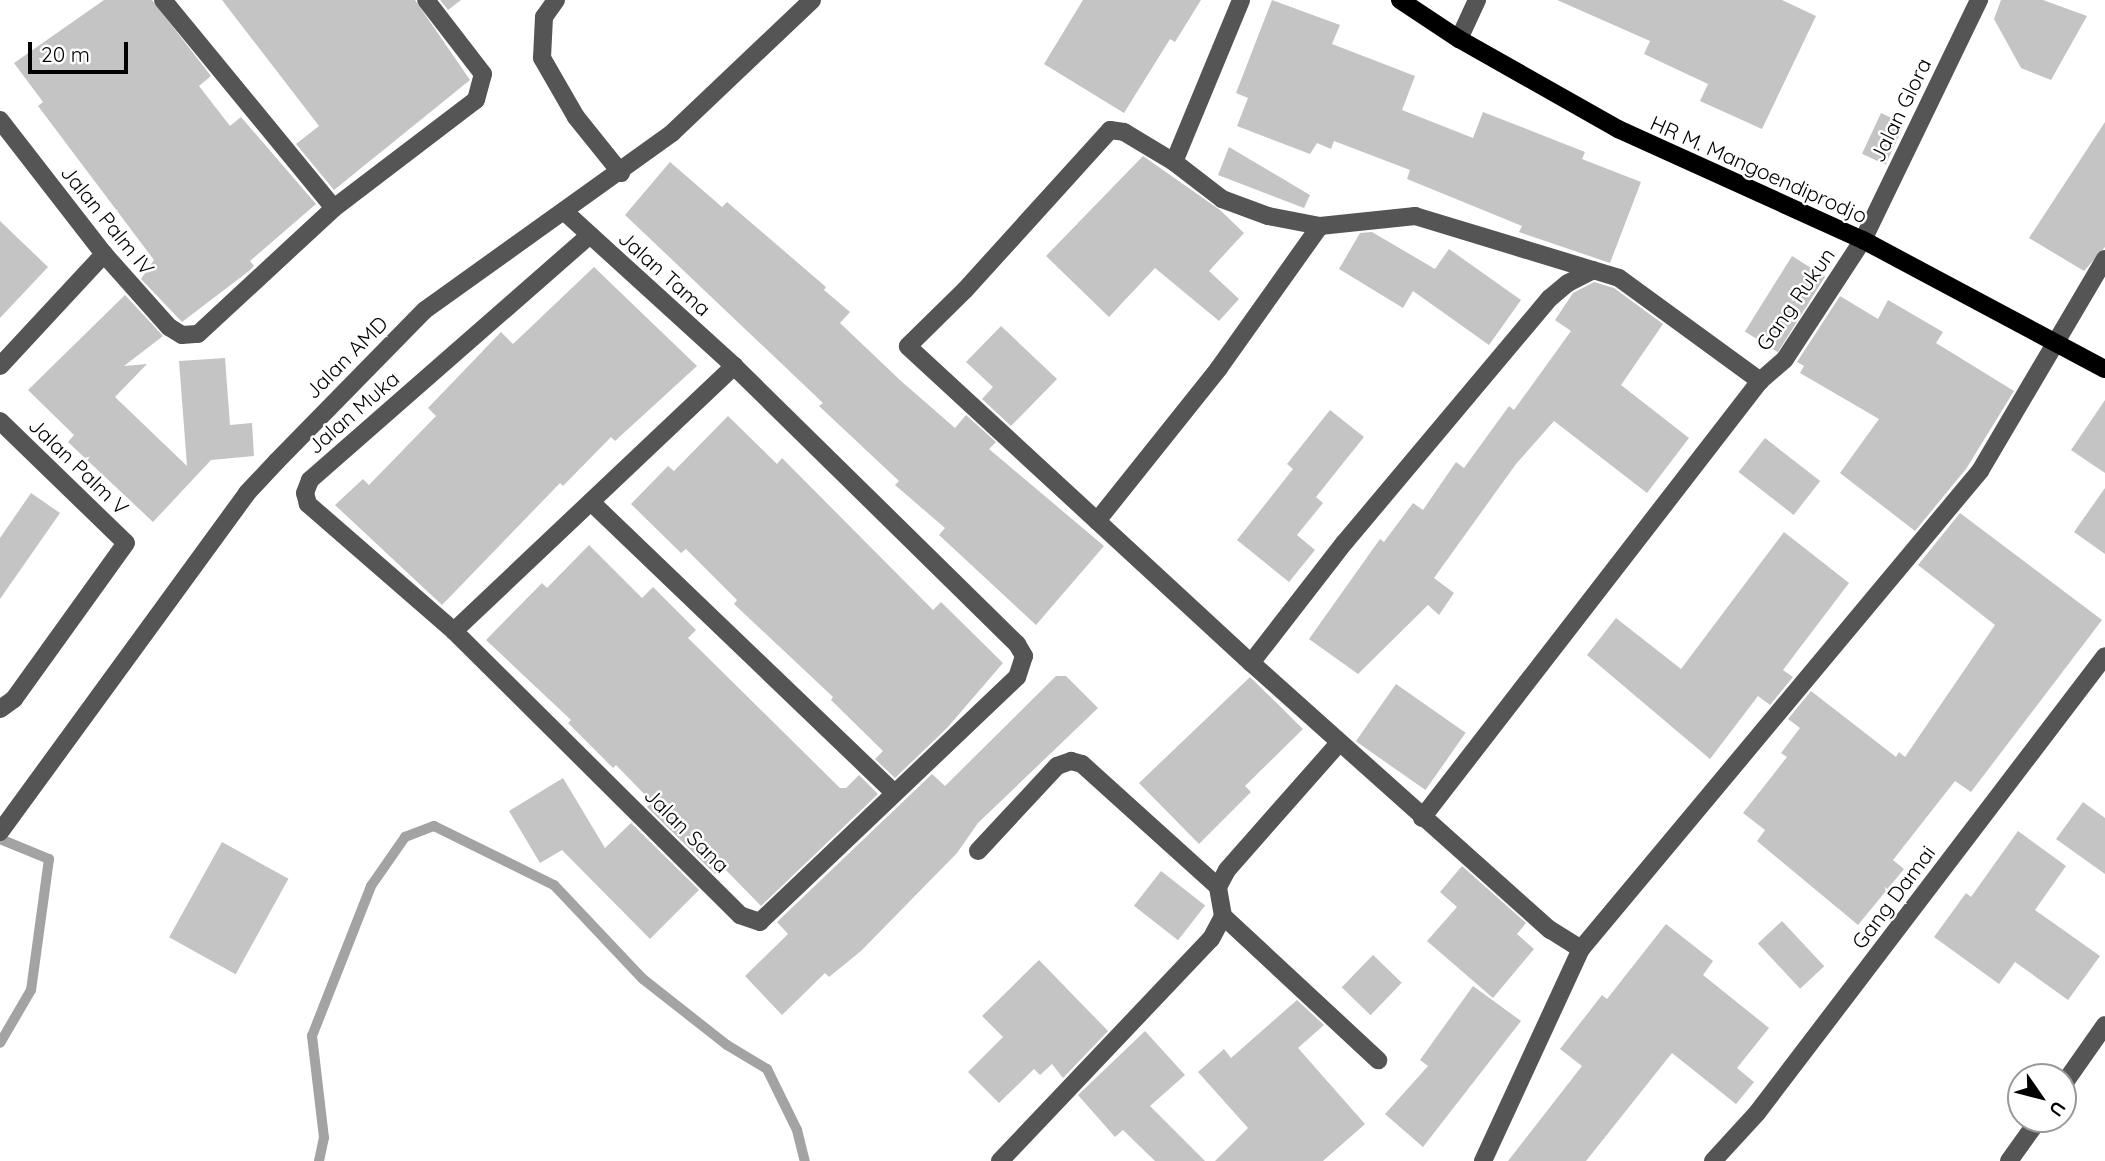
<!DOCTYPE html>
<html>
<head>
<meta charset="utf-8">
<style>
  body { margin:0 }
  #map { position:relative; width:2105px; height:1161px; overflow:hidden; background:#fff; font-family:Quicksand,sans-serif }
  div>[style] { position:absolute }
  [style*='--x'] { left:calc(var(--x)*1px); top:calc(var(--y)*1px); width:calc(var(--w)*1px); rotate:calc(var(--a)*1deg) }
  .stream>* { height:10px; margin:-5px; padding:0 5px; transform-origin:5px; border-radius:5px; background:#a3a3a3 }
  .building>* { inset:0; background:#c4c4c4; transform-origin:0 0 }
  .minor>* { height:18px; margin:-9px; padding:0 9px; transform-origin:9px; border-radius:9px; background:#555 }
  .major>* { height:18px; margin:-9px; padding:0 9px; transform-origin:9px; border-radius:9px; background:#000 }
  span { translate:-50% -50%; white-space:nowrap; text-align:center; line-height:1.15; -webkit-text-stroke:5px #fff; paint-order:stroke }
  .street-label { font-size:21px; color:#000 }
  .north { position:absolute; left:2007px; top:1063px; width:70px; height:70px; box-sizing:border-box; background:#fff; border:2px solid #999; border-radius:50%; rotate:125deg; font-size:19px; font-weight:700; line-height:28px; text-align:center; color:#000 }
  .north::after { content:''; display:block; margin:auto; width:24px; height:32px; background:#000; clip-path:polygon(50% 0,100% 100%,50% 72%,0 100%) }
  .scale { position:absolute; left:28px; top:42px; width:100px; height:32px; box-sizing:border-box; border:4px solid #000; border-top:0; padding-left:9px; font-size:21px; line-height:24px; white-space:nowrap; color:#000; -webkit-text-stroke:5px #fff; paint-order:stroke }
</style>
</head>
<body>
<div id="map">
  <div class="stream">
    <div style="--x:0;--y:839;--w:53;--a:22.2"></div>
    <div style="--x:49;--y:859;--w:132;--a:97.8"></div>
    <div style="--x:31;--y:990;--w:61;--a:120.3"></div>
    <div style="--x:319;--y:1161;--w:24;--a:-78"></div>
    <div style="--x:324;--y:1138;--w:103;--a:-96.7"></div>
    <div style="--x:312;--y:1036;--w:161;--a:-68.5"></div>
    <div style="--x:371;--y:886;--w:60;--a:-55.2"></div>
    <div style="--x:405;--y:837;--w:31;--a:-21"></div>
    <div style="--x:434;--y:826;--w:134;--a:26.2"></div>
    <div style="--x:554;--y:885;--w:129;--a:46.6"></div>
    <div style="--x:643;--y:979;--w:107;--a:38.2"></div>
    <div style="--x:727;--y:1045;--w:47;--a:31"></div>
    <div style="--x:767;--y:1069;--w:68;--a:63.8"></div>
    <div style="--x:797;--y:1130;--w:32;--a:76"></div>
  </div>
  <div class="building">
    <div style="clip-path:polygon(104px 0,152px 0,211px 76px,199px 86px,230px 126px,241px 117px,316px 204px,250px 261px,254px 266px,249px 271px,182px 322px,141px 279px,154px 260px,38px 106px,43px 102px,14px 63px)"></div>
    <div style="clip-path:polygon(222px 0,415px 0,470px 80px,334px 190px,296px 144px,319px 126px)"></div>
    <div style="clip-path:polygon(440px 0,461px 0,448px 10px)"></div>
    <div style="clip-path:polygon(1083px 0,1201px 0,1175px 42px,1170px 39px,1124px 113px,1044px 64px)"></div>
    <div style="clip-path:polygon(1272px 0,1340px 25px,1332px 44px,1415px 76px,1402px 110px,1473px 138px,1483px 112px,1585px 152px,1582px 159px,1641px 182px,1610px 263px,1519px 232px,1522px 226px,1407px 179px,1410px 170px,1334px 141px,1331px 149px,1317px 143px,1310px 154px,1237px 126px,1248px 98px,1236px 93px)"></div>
    <div style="clip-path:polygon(1557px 0,1782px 0,1816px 16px,1762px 129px,1700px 101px,1708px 84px,1644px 54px,1650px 41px)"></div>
    <div style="clip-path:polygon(2001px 0,2043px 0,2087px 16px,2051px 80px,2021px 68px,1994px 19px)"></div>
    <div style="left:1881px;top:113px;width:26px;height:45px;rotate:25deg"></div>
    <div style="clip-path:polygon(2105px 122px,2105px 247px,2084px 271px,2029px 238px)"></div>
    <div style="clip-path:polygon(1229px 147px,1310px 195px,1304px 208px,1218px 175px)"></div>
    <div style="clip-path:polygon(1143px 156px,1220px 210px,1244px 233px,1209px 271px,1239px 299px,1219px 321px,1155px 268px,1109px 317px,1046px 256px)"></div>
    <div style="clip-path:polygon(670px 162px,722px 207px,727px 202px,826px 287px,824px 290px,850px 312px,840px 323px,901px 381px,955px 428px,966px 415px,996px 442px,989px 449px,1104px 546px,1036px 625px,939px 535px,945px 528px,895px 485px,899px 481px,819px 406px,823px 403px,625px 215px)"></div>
    <div style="clip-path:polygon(0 221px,48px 267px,0 318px)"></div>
    <div style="clip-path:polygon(1372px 232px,1435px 269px,1449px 249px,1521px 300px,1489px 345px,1413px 291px,1403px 308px,1339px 269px,1360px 233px)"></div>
    <div style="left:1792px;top:256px;width:39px;height:89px;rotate:32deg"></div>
    <div style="clip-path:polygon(594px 267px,697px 366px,615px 441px,611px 437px,563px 486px,560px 483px,442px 605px,335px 505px,363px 479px,369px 485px,436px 416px,428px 408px,501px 332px,513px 344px)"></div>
    <div style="clip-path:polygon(1594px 282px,1614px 288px,1663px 324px,1621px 385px,1689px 438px,1647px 493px,1554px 421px,1516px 464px,1434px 578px,1454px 593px,1439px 615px,1428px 605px,1358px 674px,1309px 639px,1380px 539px,1384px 542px,1413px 503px,1423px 510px,1456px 462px,1464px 468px,1509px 406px,1514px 410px,1571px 331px,1555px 320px,1573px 293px)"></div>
    <div style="clip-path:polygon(125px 295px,163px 336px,124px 366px,147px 364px,115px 397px,187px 466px,179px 361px,225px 358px,230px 425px,252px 423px,254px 456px,211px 460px,153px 522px,68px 442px,74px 435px,28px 390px)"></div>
    <div style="clip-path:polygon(1840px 296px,1878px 319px,1888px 300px,1943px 332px,1936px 343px,2014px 391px,1966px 469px,1915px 531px,1840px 473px,1879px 419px,1800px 373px,1804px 366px,1797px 362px)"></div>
    <div style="clip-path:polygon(1001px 326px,1057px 379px,1011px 426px,982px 399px,993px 387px,966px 362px)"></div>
    <div style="clip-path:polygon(2105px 400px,2105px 473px,2071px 450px)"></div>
    <div style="clip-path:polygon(1330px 410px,1364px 437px,1316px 497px,1323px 503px,1297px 535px,1315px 550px,1289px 582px,1237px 540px,1293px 469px,1287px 464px)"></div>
    <div style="clip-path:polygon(728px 416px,777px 464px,782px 458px,933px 610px,941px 602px,1003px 663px,947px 728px,895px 778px,875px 759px,883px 751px,831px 700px,833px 697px,734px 604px,737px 600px,686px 549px,681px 553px,631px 504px,668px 466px,674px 471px)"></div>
    <div style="left:1765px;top:438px;width:70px;height:43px;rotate:38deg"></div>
    <div style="clip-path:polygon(2105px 488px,2105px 554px,2074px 532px)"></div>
    <div style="clip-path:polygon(31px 493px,60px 513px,0 599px,0 538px)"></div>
    <div style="clip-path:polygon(1960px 513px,2102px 620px,1971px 792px,1955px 781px,1893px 860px,1904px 869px,1858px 925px,1757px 841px,1765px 830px,1743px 813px,1787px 757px,1781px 753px,1800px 728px,1788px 719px,1811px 691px,1896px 757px,1899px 752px,1905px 757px,1995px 625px,1918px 565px)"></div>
    <div style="clip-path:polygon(1784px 532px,1849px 583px,1783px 670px,1793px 677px,1770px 705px,1758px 696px,1710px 759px,1587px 655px,1616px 618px,1681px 669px)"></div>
    <div style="clip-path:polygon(589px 545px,642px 598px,653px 587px,696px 630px,688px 638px,840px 788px,846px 788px,859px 775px,878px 794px,761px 906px,723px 867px,715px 874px,647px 807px,652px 802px,616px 765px,613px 768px,568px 723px,571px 720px,486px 640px,542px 583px,547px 588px)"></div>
    <div style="clip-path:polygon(1056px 676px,1066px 676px,1098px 708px,978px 823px,957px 853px,861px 951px,829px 977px,825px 973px,782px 1015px,745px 976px,788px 934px,777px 922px,932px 774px,945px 786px)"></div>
    <div style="clip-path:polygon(1250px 677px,1303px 729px,1245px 786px,1251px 792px,1199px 844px,1139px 783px)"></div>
    <div style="left:1396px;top:684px;width:85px;height:70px;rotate:35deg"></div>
    <div style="clip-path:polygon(563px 778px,605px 848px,631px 823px,699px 890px,650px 939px,562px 850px,540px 863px,509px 811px)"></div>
    <div style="clip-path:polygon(2083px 802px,2105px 818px,2105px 874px,2056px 839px)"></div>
    <div style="clip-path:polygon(2018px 831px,2066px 866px,2035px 910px,2100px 956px,2068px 1000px,2015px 962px,1999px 984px,1934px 937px,1966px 893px,1971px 897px)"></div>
    <div style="left:222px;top:842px;width:76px;height:109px;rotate:29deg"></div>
    <div style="clip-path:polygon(1462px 866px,1526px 923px,1517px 934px,1534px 949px,1493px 998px,1427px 941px,1457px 907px,1440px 892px)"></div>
    <div style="left:1161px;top:871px;width:56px;height:44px;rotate:38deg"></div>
    <div style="left:1782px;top:921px;width:62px;height:33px;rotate:47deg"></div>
    <div style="clip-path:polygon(1666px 924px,1713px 961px,1703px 975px,1769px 1028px,1737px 1068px,1754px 1082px,1736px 1104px,1672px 1053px,1586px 1161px,1508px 1161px,1582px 1066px,1560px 1049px,1602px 995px,1607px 999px)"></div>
    <div style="left:1373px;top:955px;width:40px;height:45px;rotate:44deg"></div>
    <div style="clip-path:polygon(1039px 960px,1108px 1031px,1063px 1078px,1052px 1064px,1040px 1075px,1034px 1069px,999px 1103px,968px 1072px,1003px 1037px,982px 1016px)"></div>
    <div style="clip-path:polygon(1473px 986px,1521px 1021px,1423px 1147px,1385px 1114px,1428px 1066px,1420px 1060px)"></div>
    <div style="clip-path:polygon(1297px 1000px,1324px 1025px,1298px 1048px,1365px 1124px,1323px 1161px,1215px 1161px,1248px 1128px,1198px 1072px,1224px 1049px,1231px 1058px)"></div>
    <div style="clip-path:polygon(1145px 1031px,1185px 1075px,1150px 1106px,1205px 1161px,1155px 1161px,1123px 1130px,1115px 1137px,1078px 1095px)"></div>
  </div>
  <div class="minor">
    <div style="--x:163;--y:0;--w:269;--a:50.6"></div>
    <div style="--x:556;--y:0;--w:21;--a:125"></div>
    <div style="--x:544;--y:17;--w:41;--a:92.8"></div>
    <div style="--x:542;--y:58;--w:68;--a:60"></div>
    <div style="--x:576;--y:117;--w:72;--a:51.2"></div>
    <div style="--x:1459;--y:39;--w:43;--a:-65.2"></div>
    <div style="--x:0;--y:120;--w:170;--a:52.2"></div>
    <div style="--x:104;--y:254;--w:98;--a:48.3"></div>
    <div style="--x:169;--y:327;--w:15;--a:32"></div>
    <div style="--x:182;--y:335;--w:16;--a:-4"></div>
    <div style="--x:198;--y:334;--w:185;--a:-42.8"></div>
    <div style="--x:334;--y:208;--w:178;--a:-37.3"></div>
    <div style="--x:476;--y:100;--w:27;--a:-75"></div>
    <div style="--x:483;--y:74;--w:93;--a:-127.6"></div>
    <div style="--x:1174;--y:162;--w:175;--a:-67.5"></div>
    <div style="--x:566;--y:213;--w:227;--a:42.3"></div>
    <div style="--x:734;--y:366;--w:397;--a:44.5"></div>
    <div style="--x:1017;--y:644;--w:14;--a:60"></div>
    <div style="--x:1024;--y:656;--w:22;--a:108"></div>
    <div style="--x:1017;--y:677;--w:355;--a:136.4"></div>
    <div style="--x:760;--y:922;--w:21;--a:-161"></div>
    <div style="--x:740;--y:915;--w:403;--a:-135.2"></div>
    <div style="--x:454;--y:631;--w:194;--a:-139"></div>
    <div style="--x:308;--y:504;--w:11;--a:-105"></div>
    <div style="--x:305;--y:493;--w:14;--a:-69"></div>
    <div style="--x:310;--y:480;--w:372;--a:-41.2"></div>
    <div style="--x:0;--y:366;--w:153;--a:-47.1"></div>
    <div style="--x:0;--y:421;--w:175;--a:44.1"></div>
    <div style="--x:126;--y:543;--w:192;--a:125.7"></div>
    <div style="--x:14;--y:699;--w:17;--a:144"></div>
    <div style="--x:591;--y:502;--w:420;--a:43.8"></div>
    <div style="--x:1097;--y:521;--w:196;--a:-51.4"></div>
    <div style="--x:1219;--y:368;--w:174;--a:-54.6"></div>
    <div style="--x:1320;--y:226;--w:96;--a:-6"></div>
    <div style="--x:1415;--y:216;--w:186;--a:16.9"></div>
    <div style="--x:454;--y:631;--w:386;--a:-43.4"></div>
    <div style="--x:1251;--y:663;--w:467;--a:-137.3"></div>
    <div style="--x:908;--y:346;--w:80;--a:-44.5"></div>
    <div style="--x:965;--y:290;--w:216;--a:-47.8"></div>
    <div style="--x:1110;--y:130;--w:14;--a:8"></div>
    <div style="--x:1124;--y:132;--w:58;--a:31"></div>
    <div style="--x:1174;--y:162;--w:61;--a:37.6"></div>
    <div style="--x:1222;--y:199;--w:49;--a:20.3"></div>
    <div style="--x:1268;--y:216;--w:53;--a:10.9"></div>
    <div style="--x:1422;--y:818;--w:552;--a:-52.28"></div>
    <div style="--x:1760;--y:381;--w:33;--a:-41"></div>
    <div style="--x:1785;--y:359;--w:142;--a:-56.8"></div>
    <div style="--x:1863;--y:240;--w:267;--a:-64.2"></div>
    <div style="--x:0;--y:832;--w:419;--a:-53.9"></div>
    <div style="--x:247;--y:493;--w:44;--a:-46.8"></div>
    <div style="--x:277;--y:461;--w:211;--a:-45.6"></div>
    <div style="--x:425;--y:310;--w:304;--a:-35.6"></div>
    <div style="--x:672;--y:133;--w:193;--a:-43.5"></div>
    <div style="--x:978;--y:851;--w:116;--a:-47.1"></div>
    <div style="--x:1057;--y:766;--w:15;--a:-20"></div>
    <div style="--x:1071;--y:761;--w:11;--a:15"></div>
    <div style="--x:1082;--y:764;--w:183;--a:42.1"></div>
    <div style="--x:1223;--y:916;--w:212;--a:42.9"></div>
    <div style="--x:1581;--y:949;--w:36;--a:-148"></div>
    <div style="--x:1550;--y:930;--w:401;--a:-138.2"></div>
    <div style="--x:1251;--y:663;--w:153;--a:-52.2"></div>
    <div style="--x:1345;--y:542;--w:319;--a:-50"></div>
    <div style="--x:1550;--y:298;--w:23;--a:-40"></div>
    <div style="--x:1568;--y:283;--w:28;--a:-27"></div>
    <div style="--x:1593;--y:270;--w:27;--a:17"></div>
    <div style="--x:1619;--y:278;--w:175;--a:36.1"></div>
    <div style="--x:2063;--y:1085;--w:73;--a:-55"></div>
    <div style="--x:1000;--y:1161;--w:306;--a:-46.5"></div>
    <div style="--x:1211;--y:939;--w:26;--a:-62"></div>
    <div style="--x:1223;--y:916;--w:29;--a:-100"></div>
    <div style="--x:1218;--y:887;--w:19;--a:-62"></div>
    <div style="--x:1227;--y:870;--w:168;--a:-48.6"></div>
    <div style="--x:1483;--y:1161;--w:234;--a:-65.2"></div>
    <div style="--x:1581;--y:949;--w:623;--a:-50.15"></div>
    <div style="--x:1980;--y:471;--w:246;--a:-59.5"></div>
    <div style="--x:1713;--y:1161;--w:65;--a:-47.5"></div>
    <div style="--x:1757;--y:1113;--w:574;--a:-52.71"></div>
    <div style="--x:2009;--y:1161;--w:52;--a:-54.5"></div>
  </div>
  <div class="major">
    <div style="--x:1400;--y:0;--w:71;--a:33.5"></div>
    <div style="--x:1459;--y:39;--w:183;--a:29.5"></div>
    <div style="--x:1618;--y:129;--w:269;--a:24.4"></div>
    <div style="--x:1863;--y:240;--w:274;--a:28.1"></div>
  </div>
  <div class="street-label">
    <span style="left:1900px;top:110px;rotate:-64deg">Jalan Glora</span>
    <span style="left:1759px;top:169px;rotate:24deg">HR M. Mangoendiprodjo</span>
    <span style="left:108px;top:220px;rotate:51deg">Jalan Palm IV</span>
    <span style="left:665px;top:273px;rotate:42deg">Jalan Tama</span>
    <span style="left:1795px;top:299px;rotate:-55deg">Gang Rukun</span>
    <span style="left:346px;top:357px;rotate:-45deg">Jalan AMD</span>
    <span style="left:353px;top:412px;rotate:-41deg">Jalan Muka</span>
    <span style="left:79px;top:466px;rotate:44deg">Jalan Palm V</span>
    <span style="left:687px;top:830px;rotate:45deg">Jalan Sana</span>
    <span style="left:1893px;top:897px;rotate:-53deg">Gang Damai</span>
  </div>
  <div class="north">U</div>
  <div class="scale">20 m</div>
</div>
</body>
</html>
